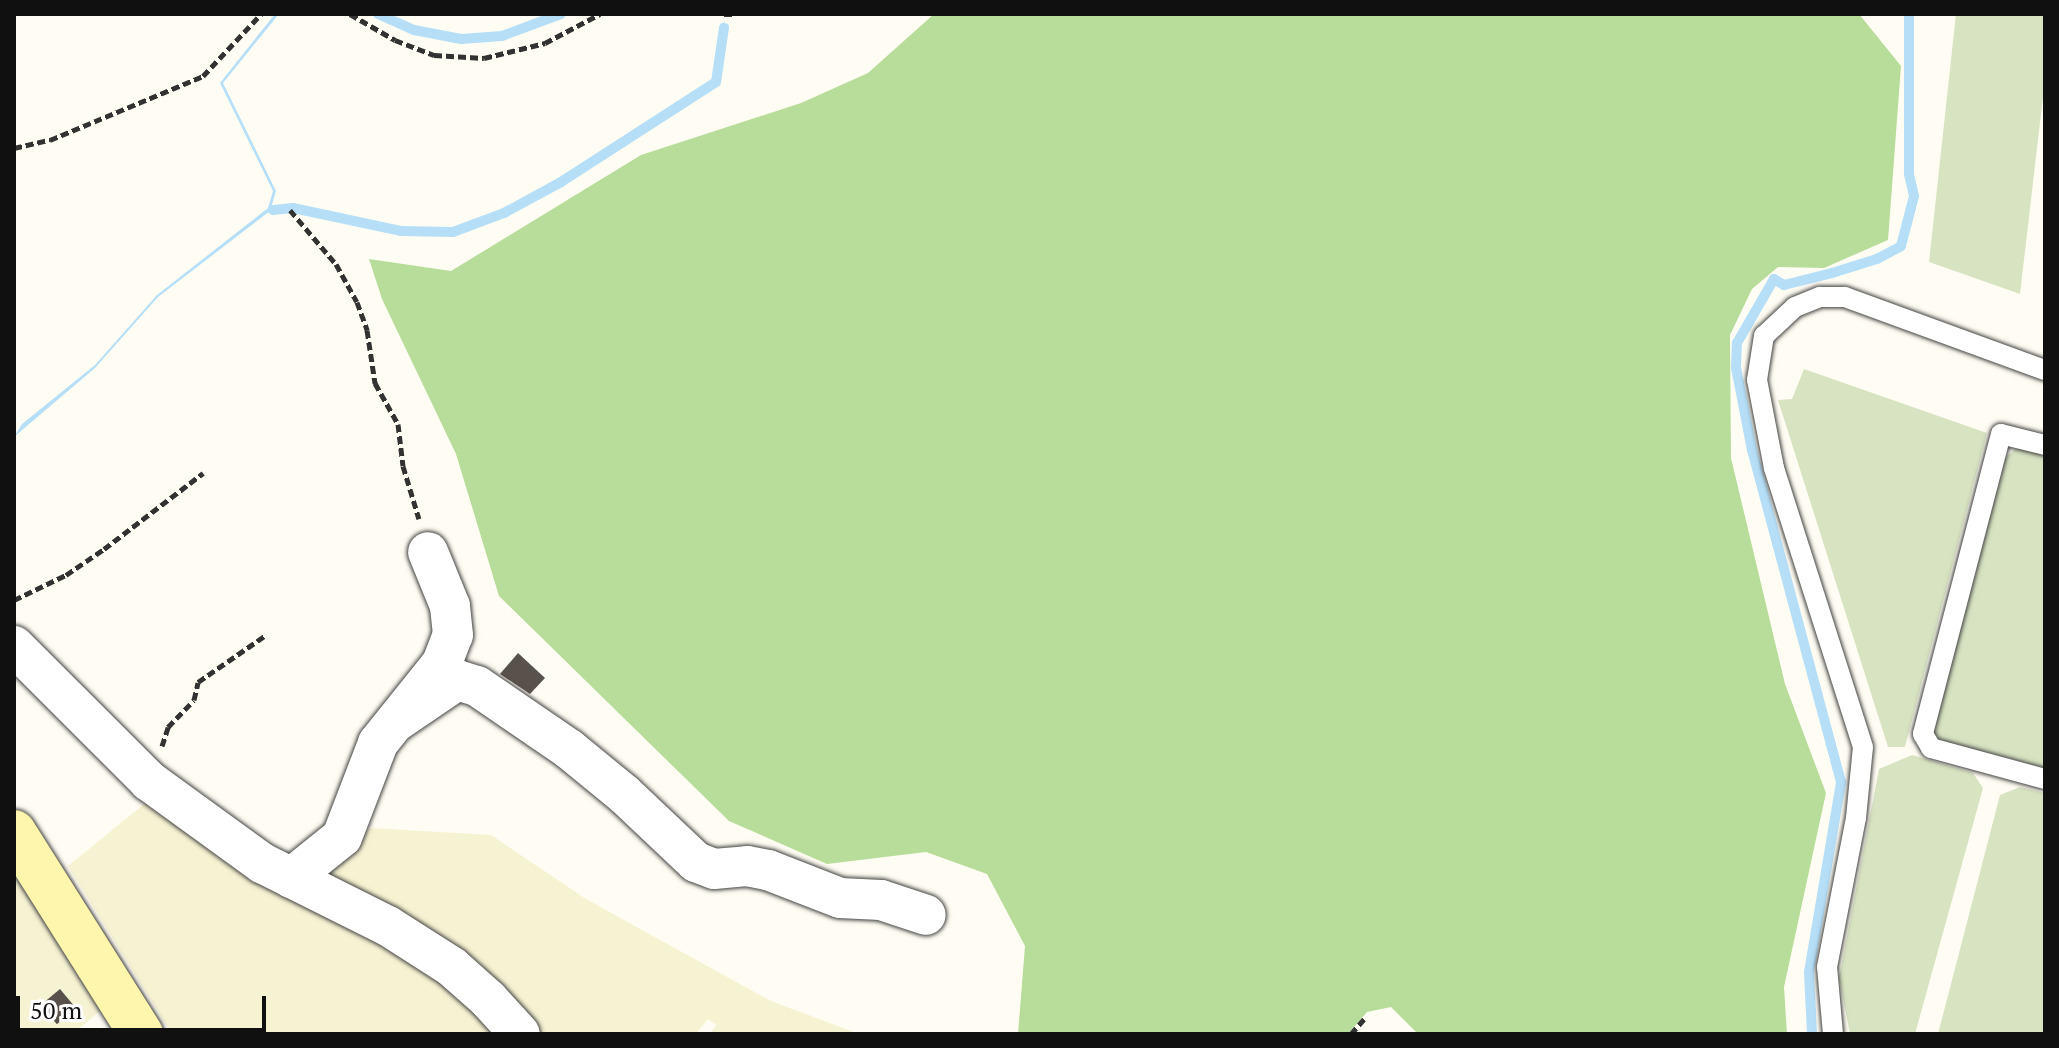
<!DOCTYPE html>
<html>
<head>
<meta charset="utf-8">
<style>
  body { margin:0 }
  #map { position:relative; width:2059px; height:1048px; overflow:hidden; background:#fffdf3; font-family:"PT Serif",serif }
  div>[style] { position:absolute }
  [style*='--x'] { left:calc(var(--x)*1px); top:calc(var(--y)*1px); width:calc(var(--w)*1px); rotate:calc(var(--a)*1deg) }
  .farmland>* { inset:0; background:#f6f3d2 }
  .forest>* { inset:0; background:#b8dc99 }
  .cemetery>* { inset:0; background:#d8e3c2 }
  .water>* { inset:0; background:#b6dff7 }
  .stream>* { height:10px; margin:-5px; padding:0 5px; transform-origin:5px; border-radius:5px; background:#b6dff7 }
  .building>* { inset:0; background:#59514c; transform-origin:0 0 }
  .path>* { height:5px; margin-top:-2.5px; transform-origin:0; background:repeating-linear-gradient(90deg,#323232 0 8px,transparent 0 12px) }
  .roads { filter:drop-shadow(0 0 2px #434343) drop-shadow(0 0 2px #434343) }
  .service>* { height:20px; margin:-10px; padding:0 10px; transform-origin:10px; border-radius:10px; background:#fff }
  .minor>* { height:40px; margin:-20px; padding:0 20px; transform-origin:20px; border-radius:20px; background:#fff }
  .secondary>* { height:44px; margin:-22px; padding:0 22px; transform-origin:22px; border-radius:22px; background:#fff6ae }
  span { translate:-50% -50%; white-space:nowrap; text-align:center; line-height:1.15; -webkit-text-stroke:8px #fff; paint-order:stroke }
  .frame { position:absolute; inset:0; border:16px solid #101010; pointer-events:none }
  .scale { position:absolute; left:16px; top:996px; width:250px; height:36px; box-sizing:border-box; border:4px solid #101010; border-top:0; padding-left:10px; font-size:24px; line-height:28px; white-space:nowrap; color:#101010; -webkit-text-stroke:6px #fff; paint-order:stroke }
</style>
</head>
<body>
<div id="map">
  <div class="farmland">
    <div style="clip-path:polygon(154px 796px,375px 932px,507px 1034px,172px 1034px,68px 866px)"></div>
    <div style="clip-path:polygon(371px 828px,491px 835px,586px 899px,771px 1001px,859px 1034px,710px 1034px,716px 1025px,708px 1019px,696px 1034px,538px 1034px,303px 874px)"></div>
    <div style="clip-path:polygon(14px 869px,101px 1010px,73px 1034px,14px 1034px)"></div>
  </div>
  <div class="forest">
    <div style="clip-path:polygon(934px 14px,1859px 14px,1901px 66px,1888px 240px,1824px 268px,1778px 267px,1752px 289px,1730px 335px,1731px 458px,1785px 684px,1826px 793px,1784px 987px,1787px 1034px,1418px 1034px,1391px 1007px,1367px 1012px,1348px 1034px,1018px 1034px,1025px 946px,987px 874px,926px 852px,827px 864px,729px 821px,499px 596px,456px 454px,382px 299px,369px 259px,451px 271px,641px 155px,801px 103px,868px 73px)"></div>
  </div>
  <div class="cemetery">
    <div style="clip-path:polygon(1956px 14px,2045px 14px,2045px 80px,2020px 294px,1929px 262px)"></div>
    <div style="clip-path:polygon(1804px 369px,1987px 433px,1905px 747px,1888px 747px,1778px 400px,1792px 399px)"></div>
    <div style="clip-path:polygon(2017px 448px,2045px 455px,2045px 768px,1940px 740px,1933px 731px,2004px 458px)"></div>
    <div style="clip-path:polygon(1912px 755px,1973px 773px,1983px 788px,1915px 1034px,1850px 1034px,1839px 978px,1879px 769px)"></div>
    <div style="clip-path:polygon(2020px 787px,2045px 793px,2045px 1034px,1938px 1034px,2000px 795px)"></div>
  </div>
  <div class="water">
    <div style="clip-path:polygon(275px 14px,279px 14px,223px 83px,276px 191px,270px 211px,158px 297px,95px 368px,14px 437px,22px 424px,95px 365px,157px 295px,268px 208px,273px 191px,220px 83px)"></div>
  </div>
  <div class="stream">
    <div style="--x:378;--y:14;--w:39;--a:24"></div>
    <div style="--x:414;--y:30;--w:48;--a:10.8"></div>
    <div style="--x:461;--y:39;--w:41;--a:-4.2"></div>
    <div style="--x:502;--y:36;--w:63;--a:-20.4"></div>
    <div style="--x:273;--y:210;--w:20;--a:-6"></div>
    <div style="--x:293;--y:208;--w:110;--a:12"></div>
    <div style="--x:401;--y:231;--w:52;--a:1.1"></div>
    <div style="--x:453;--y:232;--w:54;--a:-20.4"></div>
    <div style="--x:504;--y:213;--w:65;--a:-28.5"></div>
    <div style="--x:561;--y:182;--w:184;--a:-32.8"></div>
    <div style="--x:716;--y:82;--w:55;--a:-81.6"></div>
    <div style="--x:1812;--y:1034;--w:62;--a:-92.8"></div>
    <div style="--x:1809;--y:972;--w:193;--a:-80.4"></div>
    <div style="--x:1841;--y:782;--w:344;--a:-105"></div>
    <div style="--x:1752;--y:450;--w:84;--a:-101"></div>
    <div style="--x:1736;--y:368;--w:25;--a:-88"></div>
    <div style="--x:1737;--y:343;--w:74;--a:-60"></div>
    <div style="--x:1774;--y:279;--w:12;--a:31"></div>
    <div style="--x:1784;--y:285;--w:49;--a:-14"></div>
    <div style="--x:1832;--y:273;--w:47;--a:-17.3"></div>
    <div style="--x:1877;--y:259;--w:27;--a:-28"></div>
    <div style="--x:1901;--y:246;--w:52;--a:-75.4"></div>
    <div style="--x:1914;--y:196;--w:23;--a:-103"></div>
    <div style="--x:1909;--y:174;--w:160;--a:-90"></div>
  </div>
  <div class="building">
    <div style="clip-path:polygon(518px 653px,545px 678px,530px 694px,500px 674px)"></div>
    <div style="left:60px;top:989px;width:25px;height:25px;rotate:50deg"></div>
  </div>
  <div class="path">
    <div style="--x:350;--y:14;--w:52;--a:30"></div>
    <div style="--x:395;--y:40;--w:42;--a:21"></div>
    <div style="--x:434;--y:55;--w:50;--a:3.4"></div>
    <div style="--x:484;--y:58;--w:63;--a:-13.8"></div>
    <div style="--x:545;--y:43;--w:62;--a:-27.8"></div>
    <div style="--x:724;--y:14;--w:10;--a:0"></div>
    <div style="--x:14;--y:148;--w:37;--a:-13"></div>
    <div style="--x:50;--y:140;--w:166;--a:-22.7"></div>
    <div style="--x:203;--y:76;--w:85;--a:-46.9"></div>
    <div style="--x:290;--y:210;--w:71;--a:49.6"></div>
    <div style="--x:336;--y:264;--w:43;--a:61.1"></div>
    <div style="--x:357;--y:302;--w:30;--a:70"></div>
    <div style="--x:367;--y:330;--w:54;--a:81.4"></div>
    <div style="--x:375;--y:383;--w:47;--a:60.7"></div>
    <div style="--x:398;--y:424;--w:42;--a:83.2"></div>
    <div style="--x:403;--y:466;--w:55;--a:73.2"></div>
    <div style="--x:14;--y:600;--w:58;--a:-25.7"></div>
    <div style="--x:66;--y:575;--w:46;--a:-34.4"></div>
    <div style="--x:104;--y:549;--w:125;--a:-37.5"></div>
    <div style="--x:162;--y:746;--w:20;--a:-72"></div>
    <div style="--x:168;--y:727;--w:37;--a:-46"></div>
    <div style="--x:194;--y:700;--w:18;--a:-77"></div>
    <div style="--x:198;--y:682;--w:83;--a:-34.7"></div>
    <div style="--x:1351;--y:1034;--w:20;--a:-49"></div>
  </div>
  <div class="roads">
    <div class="service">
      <div style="--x:2045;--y:445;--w:45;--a:-166"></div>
      <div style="--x:2001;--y:434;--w:310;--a:104.6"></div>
      <div style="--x:1923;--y:734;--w:16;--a:60"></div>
      <div style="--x:1931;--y:748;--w:118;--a:15.2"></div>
      <div style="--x:1833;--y:1034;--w:67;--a:-95.1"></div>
      <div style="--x:1827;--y:967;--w:152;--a:-79"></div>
      <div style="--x:1856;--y:818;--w:71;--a:-84.4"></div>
      <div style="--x:1863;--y:747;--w:293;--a:-107.7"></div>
      <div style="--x:1774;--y:468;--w:90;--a:-100.9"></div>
      <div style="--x:1757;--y:380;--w:45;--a:-81"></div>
      <div style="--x:1764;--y:336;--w:42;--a:-43.1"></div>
      <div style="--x:1795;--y:307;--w:27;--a:-22"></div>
      <div style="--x:1820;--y:297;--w:25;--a:0"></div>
      <div style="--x:1845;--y:297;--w:213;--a:20.1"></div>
    </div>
    <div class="minor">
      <div style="--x:14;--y:646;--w:191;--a:45"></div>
      <div style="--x:149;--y:781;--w:140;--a:36"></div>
      <div style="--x:262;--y:863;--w:141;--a:26.6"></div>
      <div style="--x:388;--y:926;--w:76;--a:32.6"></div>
      <div style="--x:452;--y:967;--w:48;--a:41.6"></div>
      <div style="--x:488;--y:999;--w:47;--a:47.6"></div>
      <div style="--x:397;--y:721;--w:73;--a:-34.3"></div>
      <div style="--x:457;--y:680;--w:21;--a:17"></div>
      <div style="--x:477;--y:686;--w:112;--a:34.4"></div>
      <div style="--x:569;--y:749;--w:71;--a:39.3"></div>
      <div style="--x:624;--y:794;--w:99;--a:43.4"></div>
      <div style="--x:696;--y:862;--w:19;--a:21"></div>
      <div style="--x:714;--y:869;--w:33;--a:-5"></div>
      <div style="--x:747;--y:866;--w:21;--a:11"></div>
      <div style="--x:768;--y:870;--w:77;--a:21.3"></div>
      <div style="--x:840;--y:898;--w:41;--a:2.8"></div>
      <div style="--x:881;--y:900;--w:47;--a:18.4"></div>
      <div style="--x:291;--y:878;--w:65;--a:-38.8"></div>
      <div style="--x:342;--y:837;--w:101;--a:-69"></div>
      <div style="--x:378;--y:743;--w:102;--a:-51.3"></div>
      <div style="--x:442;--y:663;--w:30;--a:-69"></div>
      <div style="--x:453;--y:635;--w:29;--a:-96"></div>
      <div style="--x:450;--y:606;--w:58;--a:-112.2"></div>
    </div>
    <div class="secondary">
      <div style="--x:14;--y:832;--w:239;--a:57.8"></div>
    </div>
  </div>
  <div class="frame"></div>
  <div class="scale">50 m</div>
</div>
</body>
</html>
